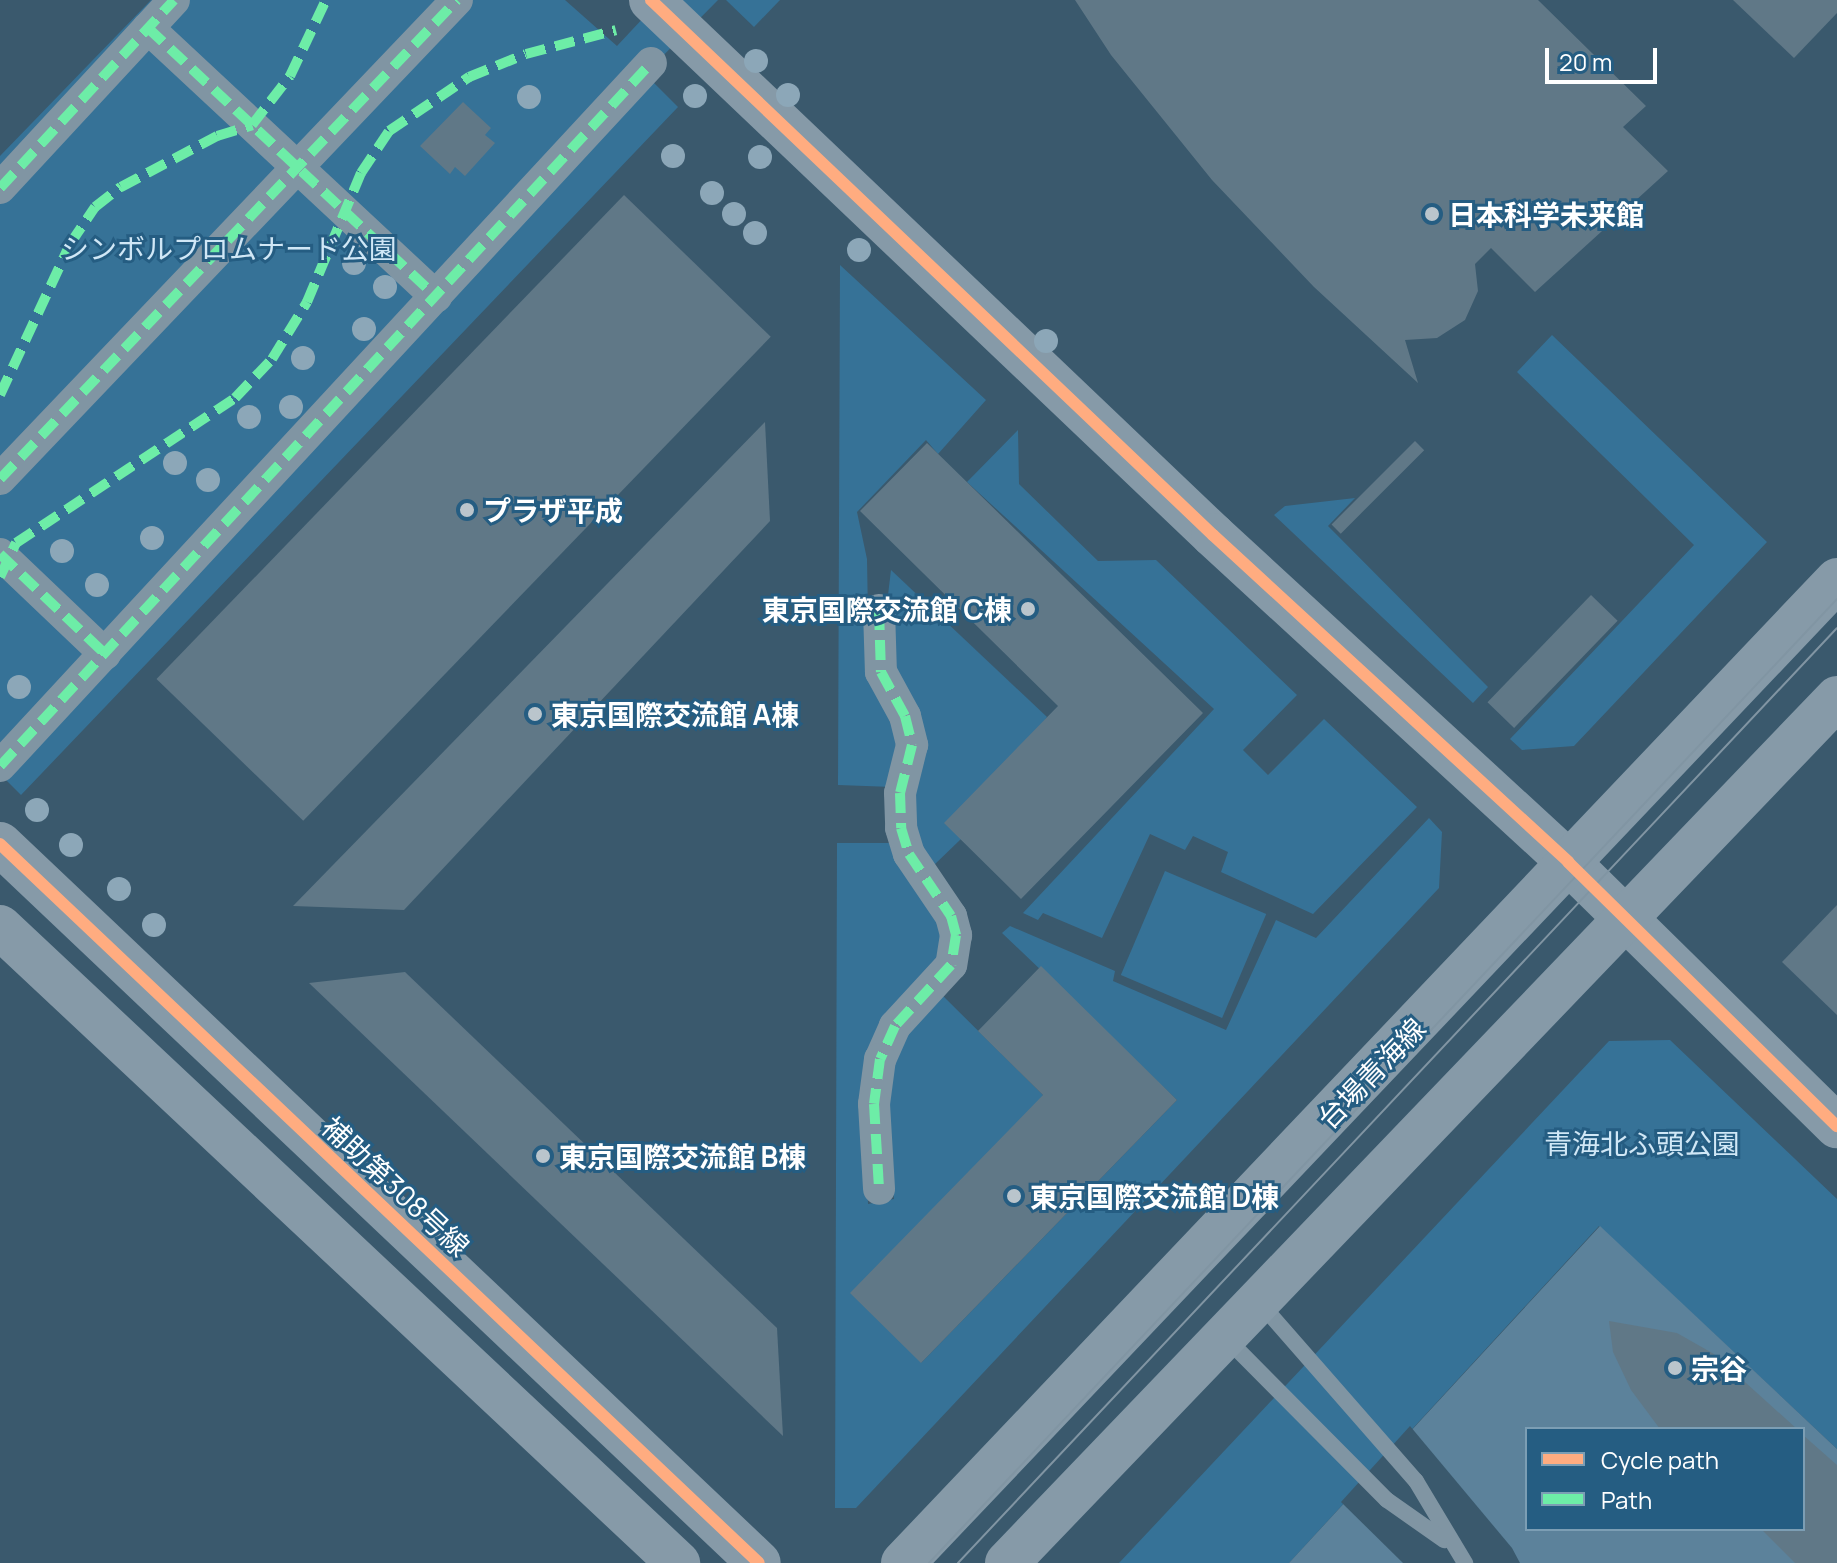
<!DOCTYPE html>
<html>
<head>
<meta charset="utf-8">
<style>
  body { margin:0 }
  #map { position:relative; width:1837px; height:1563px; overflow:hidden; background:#3a596d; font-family:Manrope,"Noto Sans JP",sans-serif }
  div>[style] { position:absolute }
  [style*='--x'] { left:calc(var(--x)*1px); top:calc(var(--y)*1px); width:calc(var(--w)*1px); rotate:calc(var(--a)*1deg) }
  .green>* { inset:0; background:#367297; transform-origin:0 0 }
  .water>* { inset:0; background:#5c829b }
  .pier>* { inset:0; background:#3a596d }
  .building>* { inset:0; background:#607887; transform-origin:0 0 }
  .lane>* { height:16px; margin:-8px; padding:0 8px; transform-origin:8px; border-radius:8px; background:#8095a3 }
  .street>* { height:32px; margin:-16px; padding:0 16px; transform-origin:16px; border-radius:16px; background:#8095a3 }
  .secondary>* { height:44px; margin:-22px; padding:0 22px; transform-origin:22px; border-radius:22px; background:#869aa8 }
  .tram>* { height:2px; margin:-1px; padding:0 1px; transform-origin:1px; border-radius:1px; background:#8195a3 }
  .quiet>* { height:10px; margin-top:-5px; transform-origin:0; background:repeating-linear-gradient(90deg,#6deda7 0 20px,transparent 0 30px) }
  .cycleway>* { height:12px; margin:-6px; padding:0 6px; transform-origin:6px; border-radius:6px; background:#ffac80 }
  .trees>* { width:24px; height:24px; margin:-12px; border-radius:50%; background:#8ca7b8 }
  .dots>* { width:22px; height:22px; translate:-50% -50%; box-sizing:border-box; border:4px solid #255d82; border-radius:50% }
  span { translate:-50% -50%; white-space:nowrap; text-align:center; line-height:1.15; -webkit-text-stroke:6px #255d82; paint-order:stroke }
  .poi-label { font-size:28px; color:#fff; font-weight:700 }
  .left { translate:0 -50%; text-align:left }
  .right { translate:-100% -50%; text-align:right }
  .park-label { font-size:28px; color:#d0e7f6 }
  .street-label { font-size:28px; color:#fff }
  .legend { position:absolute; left:1525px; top:1427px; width:280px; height:104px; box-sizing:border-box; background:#255d82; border:2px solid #7c9eb4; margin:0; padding:10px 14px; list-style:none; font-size:24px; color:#fff }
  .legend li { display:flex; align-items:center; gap:16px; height:40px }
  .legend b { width:40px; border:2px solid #7c9eb4 }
  .scale { position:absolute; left:1545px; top:48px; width:112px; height:36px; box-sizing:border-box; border:4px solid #fff; border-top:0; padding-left:10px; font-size:24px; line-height:28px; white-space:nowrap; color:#fff; -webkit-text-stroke:6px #255d82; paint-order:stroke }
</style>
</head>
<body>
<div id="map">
  <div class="green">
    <div style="clip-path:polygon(151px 0,565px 0,617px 46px,660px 0,718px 0,645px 74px,678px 107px,21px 795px,0 774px,0 156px)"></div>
    <div style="clip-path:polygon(726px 0,780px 0,754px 27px)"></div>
    <div style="clip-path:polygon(840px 265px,986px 400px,938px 454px,926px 440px,857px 512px,867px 559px,868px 615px,897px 730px,893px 787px,838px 785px)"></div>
    <div style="clip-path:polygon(1552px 335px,1767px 542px,1574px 746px,1522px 750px,1510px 739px,1694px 545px,1517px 372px)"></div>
    <div style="clip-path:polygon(1018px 430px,1019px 484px,1098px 561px,1156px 560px,1297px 695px,1243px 750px,1268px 775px,1324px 719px,1417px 807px,1313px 914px,1221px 872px,1228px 852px,1193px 836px,1185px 850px,1150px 834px,1102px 938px,1043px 913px,1038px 920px,1023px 913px,1214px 709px,967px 482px)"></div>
    <div style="clip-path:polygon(1355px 498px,1328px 526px,1488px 687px,1473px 703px,1274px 515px,1285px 506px)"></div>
    <div style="clip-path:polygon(891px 570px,1047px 717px,961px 839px,933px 866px,915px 844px,885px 620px)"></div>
    <div style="clip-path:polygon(1429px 818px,1442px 832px,1439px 888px,856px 1508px,835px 1508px,837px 843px,897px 843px,930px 897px,944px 945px,864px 1101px,868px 1204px,894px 1199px,883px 1088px,903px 1029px,940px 993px,1043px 1095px,921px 1363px,1177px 1100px,1002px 933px,1010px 926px,1115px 971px,1113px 981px,1226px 1030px,1276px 920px,1316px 938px)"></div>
    <div style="left:1165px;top:871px;width:110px;height:113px;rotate:23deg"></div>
    <div style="clip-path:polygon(1670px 1040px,1837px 1199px,1837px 1449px,1599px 1226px,1289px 1563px,1119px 1563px,1609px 1041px)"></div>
  </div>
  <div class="water">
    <div style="clip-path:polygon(evenodd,1600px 1226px,1837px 1449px,1837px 1563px,1289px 1563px,1600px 1226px,1527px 1429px,1803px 1429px,1803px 1529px,1527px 1529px,1527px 1429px)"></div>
  </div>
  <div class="pier">
    <div style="clip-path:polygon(1410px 1426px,1512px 1548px,1520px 1563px,1403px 1563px,1341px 1502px)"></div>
  </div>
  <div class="building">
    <div style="clip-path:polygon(1075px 0,1538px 0,1646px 106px,1623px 127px,1668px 171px,1535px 292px,1491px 248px,1475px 264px,1478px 291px,1465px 320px,1437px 338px,1405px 340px,1418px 383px,1314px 287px,1212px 180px,1111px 55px)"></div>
    <div style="clip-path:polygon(1733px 0,1837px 0,1837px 13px,1794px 58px)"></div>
    <div style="clip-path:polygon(463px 102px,491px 128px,485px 135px,495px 143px,465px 176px,455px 167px,450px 174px,420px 146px)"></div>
    <div style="left:624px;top:195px;width:204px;height:673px;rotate:44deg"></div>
    <div style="clip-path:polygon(765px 422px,770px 521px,404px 910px,293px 906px)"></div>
    <div style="left:1415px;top:441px;width:13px;height:118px;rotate:45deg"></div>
    <div style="clip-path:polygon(927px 443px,1203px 713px,1021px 899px,944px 823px,1058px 706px,860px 511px)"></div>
    <div style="left:1591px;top:595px;width:37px;height:149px;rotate:44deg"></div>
    <div style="clip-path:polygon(1837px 905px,1837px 1015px,1782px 962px)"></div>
    <div style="clip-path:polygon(1041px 966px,1177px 1100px,921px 1363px,850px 1293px,1043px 1095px,978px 1031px)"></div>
    <div style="clip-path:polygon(405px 972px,777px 1328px,783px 1436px,309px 983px)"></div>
    <div style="clip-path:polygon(1609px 1321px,1677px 1333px,1714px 1354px,1797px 1429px,1660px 1429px,1631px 1390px,1613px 1352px)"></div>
    <div style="clip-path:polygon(1803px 1435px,1837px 1465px,1837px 1563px,1795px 1563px,1761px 1529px,1803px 1529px)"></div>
  </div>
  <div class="lane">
    <div style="--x:1260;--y:1303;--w:237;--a:48.8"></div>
    <div style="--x:1416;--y:1481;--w:96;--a:59.1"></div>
    <div style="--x:1227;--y:1339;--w:227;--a:45.2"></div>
    <div style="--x:1387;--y:1500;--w:70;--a:35.1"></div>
  </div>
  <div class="street">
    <div style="--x:148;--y:28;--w:394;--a:43"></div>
    <div style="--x:0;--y:188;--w:256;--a:-47.2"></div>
    <div style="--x:0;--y:479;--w:662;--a:-46.35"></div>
    <div style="--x:0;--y:554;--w:145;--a:43.6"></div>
    <div style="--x:879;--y:610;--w:62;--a:88.2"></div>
    <div style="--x:881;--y:672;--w:50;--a:61.4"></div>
    <div style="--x:905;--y:716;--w:30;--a:76"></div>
    <div style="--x:912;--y:745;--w:49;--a:104"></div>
    <div style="--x:900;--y:793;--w:35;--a:88"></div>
    <div style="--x:901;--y:828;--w:27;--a:73"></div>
    <div style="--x:909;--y:854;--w:75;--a:55.9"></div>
    <div style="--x:951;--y:916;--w:20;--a:75"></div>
    <div style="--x:956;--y:935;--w:30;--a:99"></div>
    <div style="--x:951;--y:965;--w:83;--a:132.6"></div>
    <div style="--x:895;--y:1026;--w:36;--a:114"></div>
    <div style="--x:880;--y:1059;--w:45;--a:97.6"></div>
    <div style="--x:874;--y:1104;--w:85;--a:86.6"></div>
    <div style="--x:0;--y:766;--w:958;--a:-47.2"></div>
  </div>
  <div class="secondary">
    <div style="--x:651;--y:0;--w:776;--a:43.59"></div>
    <div style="--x:1213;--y:535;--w:483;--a:42.6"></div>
    <div style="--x:1568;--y:862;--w:377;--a:44.5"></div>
    <div style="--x:0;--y:844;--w:1045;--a:43.45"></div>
    <div style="--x:0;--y:927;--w:930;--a:43.17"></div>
    <div style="--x:903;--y:1563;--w:1356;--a:-46.46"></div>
    <div style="--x:1007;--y:1563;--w:1199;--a:-46.18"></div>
  </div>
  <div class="tram">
    <div style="--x:929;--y:1563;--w:1324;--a:-46.71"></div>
    <div style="--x:958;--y:1563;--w:1283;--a:-46.77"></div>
  </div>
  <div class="quiet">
    <div style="--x:148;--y:28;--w:394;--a:43"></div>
    <div style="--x:0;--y:188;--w:256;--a:-47.2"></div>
    <div style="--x:0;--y:395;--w:166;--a:-65.1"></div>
    <div style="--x:70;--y:244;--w:45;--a:-56"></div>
    <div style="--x:95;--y:207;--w:33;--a:-38"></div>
    <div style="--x:121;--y:187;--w:109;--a:-28"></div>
    <div style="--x:217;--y:136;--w:37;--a:-17"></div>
    <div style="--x:252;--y:125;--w:62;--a:-52.2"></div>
    <div style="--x:290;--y:76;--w:84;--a:-64.7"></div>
    <div style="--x:0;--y:479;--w:662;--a:-46.35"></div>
    <div style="--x:0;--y:554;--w:145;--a:43.6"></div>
    <div style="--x:0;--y:577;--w:38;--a:-65"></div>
    <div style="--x:16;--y:543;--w:263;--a:-33.5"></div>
    <div style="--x:235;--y:398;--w:54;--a:-46.5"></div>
    <div style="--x:272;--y:359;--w:67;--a:-58.4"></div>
    <div style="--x:307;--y:302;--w:140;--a:-67.3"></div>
    <div style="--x:361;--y:173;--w:50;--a:-56.3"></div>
    <div style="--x:389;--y:131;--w:97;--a:-34"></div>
    <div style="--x:469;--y:77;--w:61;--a:-22"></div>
    <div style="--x:526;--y:54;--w:93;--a:-14.9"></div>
    <div style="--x:879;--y:610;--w:62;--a:88.2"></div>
    <div style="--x:881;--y:672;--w:50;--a:61.4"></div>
    <div style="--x:905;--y:716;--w:30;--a:76"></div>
    <div style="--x:912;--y:745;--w:49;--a:104"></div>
    <div style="--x:900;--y:793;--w:35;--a:88"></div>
    <div style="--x:901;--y:828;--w:27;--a:73"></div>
    <div style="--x:909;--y:854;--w:75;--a:55.9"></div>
    <div style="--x:951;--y:916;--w:20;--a:75"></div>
    <div style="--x:956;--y:935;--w:30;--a:99"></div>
    <div style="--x:951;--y:965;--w:83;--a:132.6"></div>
    <div style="--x:895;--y:1026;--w:36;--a:114"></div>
    <div style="--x:880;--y:1059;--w:45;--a:97.6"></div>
    <div style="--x:874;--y:1104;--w:85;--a:86.6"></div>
    <div style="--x:0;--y:766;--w:958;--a:-47.2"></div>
  </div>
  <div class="cycleway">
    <div style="--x:651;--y:0;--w:776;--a:43.59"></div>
    <div style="--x:1213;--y:535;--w:483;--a:42.6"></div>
    <div style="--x:1568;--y:862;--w:377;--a:44.5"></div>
    <div style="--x:0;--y:844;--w:1045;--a:43.45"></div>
  </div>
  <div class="trees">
    <div style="left:756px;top:61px"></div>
    <div style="left:788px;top:95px"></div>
    <div style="left:695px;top:96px"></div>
    <div style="left:529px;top:97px"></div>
    <div style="left:673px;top:156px"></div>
    <div style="left:760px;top:157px"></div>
    <div style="left:712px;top:193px"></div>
    <div style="left:734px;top:214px"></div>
    <div style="left:755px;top:233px"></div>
    <div style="left:859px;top:250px"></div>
    <div style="left:354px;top:263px"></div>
    <div style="left:385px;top:287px"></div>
    <div style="left:364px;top:329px"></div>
    <div style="left:1046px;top:341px"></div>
    <div style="left:303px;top:358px"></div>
    <div style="left:291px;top:407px"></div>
    <div style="left:249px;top:417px"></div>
    <div style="left:175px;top:463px"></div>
    <div style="left:208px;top:480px"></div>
    <div style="left:152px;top:538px"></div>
    <div style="left:62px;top:551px"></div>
    <div style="left:97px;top:585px"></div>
    <div style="left:19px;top:687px"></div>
    <div style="left:37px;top:810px"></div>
    <div style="left:71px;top:845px"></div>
    <div style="left:119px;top:889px"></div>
    <div style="left:154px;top:925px"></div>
  </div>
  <div class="dots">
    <div style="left:1432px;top:214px;background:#bac5cc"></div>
    <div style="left:467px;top:510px;background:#bac5cc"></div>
    <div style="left:1028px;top:609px;background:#bac5cc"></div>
    <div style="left:535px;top:714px;background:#bac5cc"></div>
    <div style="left:543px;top:1156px;background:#bac5cc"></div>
    <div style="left:1014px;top:1196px;background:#bac5cc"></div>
    <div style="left:1675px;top:1368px;background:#bac5cc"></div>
  </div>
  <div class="poi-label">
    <span class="left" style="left:1448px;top:214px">日本科学未来館</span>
    <span class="left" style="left:483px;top:510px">プラザ平成</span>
    <span class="right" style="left:1012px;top:609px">東京国際交流館 C棟</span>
    <span class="left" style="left:551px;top:714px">東京国際交流館 A棟</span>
    <span class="left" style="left:559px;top:1156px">東京国際交流館 B棟</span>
    <span class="left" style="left:1030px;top:1196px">東京国際交流館 D棟</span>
    <span class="left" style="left:1691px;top:1368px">宗谷</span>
  </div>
  <div class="park-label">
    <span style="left:229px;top:248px">シンボルプロムナード公園</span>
    <span style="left:1642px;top:1143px">青海北ふ頭公園</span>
  </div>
  <div class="street-label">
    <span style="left:1371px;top:1073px;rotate:-46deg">台場青海線</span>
    <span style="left:396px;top:1186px;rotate:43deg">補助第308号線</span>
  </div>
  <ul class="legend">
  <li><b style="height:10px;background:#ffac80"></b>Cycle path</li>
  <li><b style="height:10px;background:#6deda7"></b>Path</li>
  </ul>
  <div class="scale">20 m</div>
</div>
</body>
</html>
